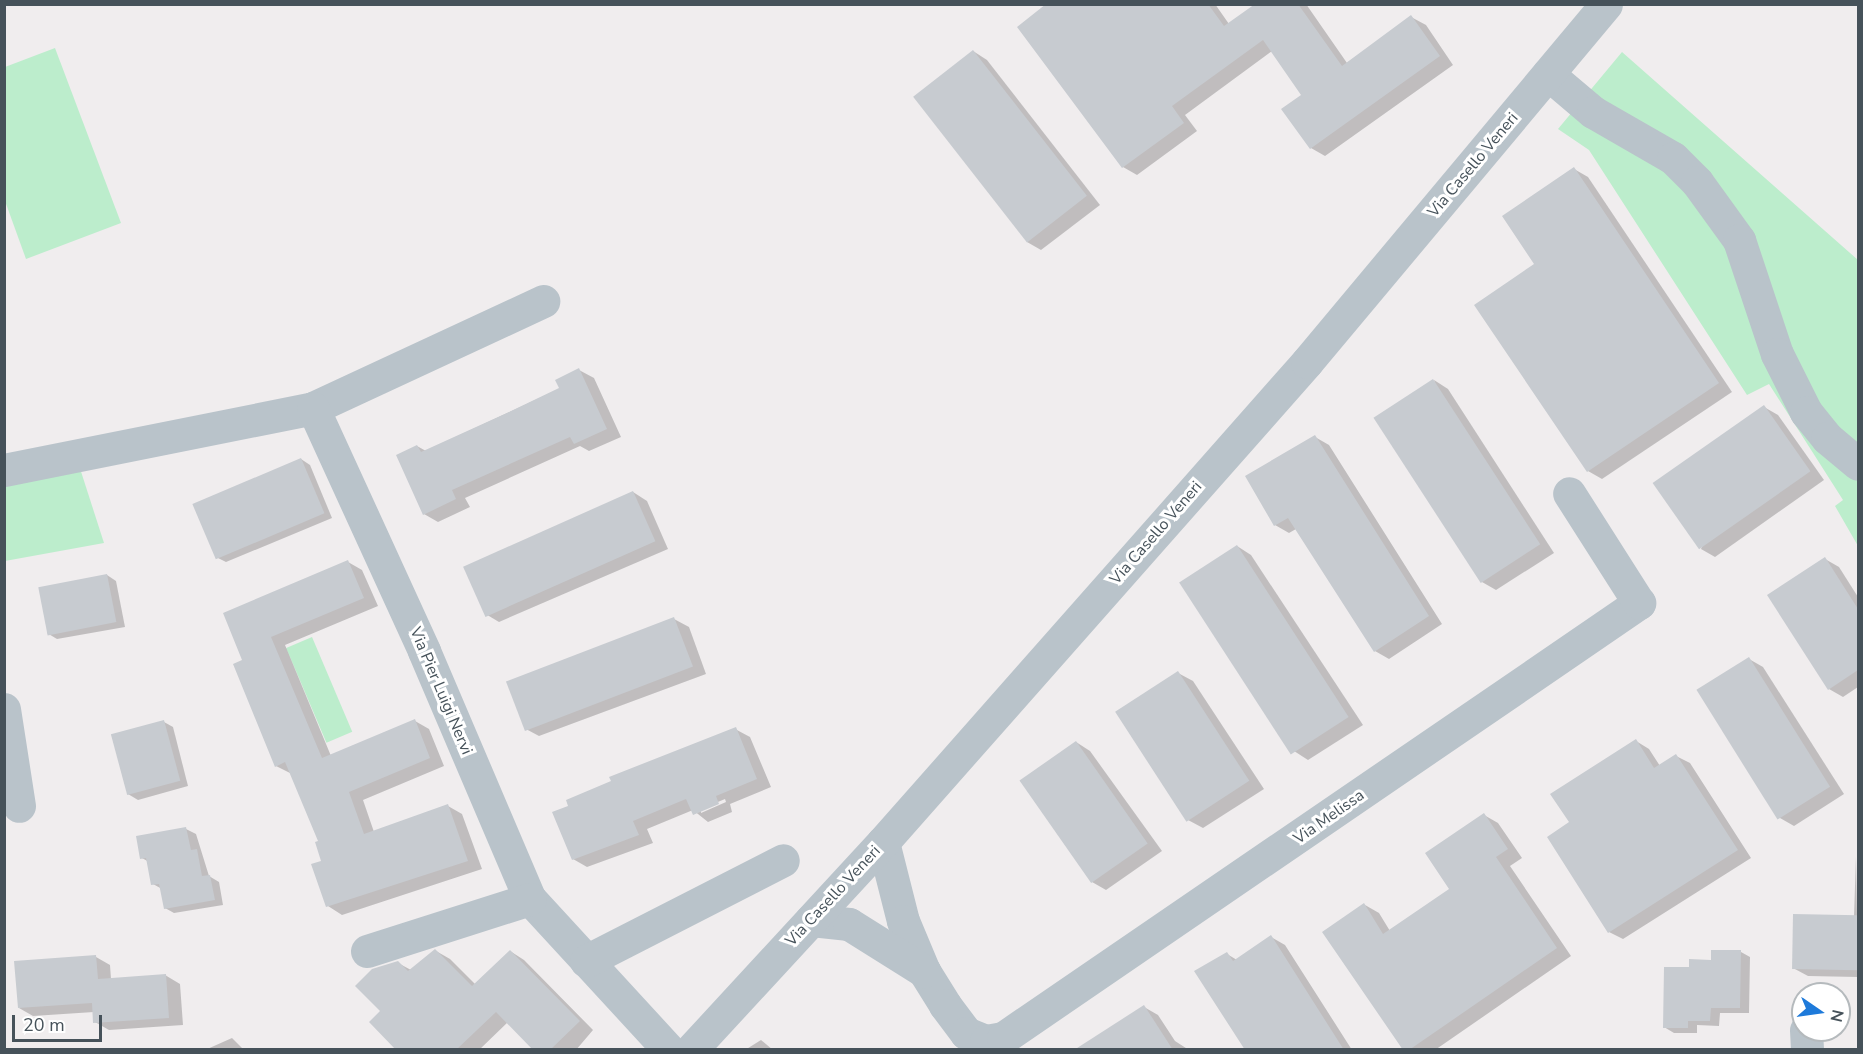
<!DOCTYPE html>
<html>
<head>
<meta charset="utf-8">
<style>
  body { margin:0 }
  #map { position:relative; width:1863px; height:1054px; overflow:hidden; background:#f0edee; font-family:"Nunito Sans",sans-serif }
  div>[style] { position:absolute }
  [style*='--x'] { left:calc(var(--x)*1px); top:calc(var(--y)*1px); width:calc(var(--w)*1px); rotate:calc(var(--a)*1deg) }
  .green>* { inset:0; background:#bcedcc; transform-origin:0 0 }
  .shadow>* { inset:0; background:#0003 }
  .building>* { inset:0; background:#c7cbd0; transform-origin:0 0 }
  .minor>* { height:33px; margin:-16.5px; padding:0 16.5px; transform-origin:16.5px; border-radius:16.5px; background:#b9c3ca }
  span { translate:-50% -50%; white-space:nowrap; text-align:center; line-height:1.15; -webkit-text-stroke:6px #fff; paint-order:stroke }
  .street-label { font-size:16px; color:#46525a }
  .frame { position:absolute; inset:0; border:6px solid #46525a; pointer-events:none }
  .north { position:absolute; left:1791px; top:982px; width:60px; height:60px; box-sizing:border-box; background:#fff; border:2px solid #b5babd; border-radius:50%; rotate:103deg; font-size:16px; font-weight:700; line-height:24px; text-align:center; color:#46525a }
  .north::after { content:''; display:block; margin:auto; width:21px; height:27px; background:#1e7ada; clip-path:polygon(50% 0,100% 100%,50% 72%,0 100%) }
  .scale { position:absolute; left:12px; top:1015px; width:90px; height:27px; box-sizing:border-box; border:3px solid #46525a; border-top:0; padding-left:8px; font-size:18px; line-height:21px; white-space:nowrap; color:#46525a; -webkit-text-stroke:4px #fff; paint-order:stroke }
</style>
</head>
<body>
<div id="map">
  <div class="green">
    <div style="clip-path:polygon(55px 48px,121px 223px,26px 259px,5px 201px,5px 67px)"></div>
    <div style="clip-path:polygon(1622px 52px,1858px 260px,1858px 546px,1835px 506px,1843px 500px,1769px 384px,1747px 395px,1589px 150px,1558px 129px)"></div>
    <div style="clip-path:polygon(76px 456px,104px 543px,5px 561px,5px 470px)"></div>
    <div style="left:312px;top:637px;width:103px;height:28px;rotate:67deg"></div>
  </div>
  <div class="shadow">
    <div style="clip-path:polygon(1049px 4px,1215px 4px,1229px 24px,1258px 4px,1306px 4px,1347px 63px,1411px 17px,1426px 25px,1453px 65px,1325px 156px,1311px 148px,1303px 95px,1272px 51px,1185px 115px,1197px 131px,1137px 175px,1123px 167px)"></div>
    <div style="clip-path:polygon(973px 51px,987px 60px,1100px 205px,1041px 250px,1027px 242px)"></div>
    <div style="clip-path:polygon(1574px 169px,1588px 177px,1732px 392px,1602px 479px,1588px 471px,1536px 265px)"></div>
    <div style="clip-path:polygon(579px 370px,594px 378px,621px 437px,589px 451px,580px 446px,465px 498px,470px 507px,438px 522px,424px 514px,417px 446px,426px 451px,561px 388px)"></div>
    <div style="clip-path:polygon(1434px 380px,1448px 389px,1554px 553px,1496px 590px,1482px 582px)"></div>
    <div style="clip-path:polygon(1764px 407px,1778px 415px,1824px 480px,1715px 557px,1701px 549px)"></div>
    <div style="clip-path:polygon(1315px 437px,1329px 445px,1442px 624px,1389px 659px,1375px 651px,1296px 529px,1289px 533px,1275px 525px)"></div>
    <div style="clip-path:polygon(301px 459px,310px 465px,332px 518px,226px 562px,216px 557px)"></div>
    <div style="clip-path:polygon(633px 492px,647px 501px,668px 549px,499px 622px,484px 613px)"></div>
    <div style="clip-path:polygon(1237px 546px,1251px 555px,1363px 725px,1308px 760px,1294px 751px)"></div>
    <div style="clip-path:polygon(1825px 559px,1839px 567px,1858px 597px,1858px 687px,1843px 697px,1829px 689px)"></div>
    <div style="clip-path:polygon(348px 562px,362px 570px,378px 606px,285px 645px,331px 756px,415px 721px,429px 729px,444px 766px,363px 800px,374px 832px,448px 806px,462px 814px,482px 869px,342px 915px,328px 906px,320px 842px,292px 774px,276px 766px,244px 661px)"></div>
    <div style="clip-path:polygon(107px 575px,116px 581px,125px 627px,57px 639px,47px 633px)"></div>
    <div style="clip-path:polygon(674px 619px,689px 627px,706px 674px,539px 736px,524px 728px)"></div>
    <div style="clip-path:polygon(1749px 659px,1763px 667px,1844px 794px,1794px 826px,1780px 818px)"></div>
    <div style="clip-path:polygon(1178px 673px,1193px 681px,1264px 789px,1203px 828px,1188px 820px,1118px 712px)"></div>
    <div style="clip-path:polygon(164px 722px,173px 727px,188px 786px,138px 800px,128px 794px)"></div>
    <div style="clip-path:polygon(evenodd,735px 729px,750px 737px,771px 787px,730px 804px,732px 812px,708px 822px,693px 810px,647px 829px,653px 843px,587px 867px,573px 859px,735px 729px,725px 799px,726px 802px,701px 813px,701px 809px,725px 799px)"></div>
    <div style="clip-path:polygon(1636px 741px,1649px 749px,1660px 766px,1676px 756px,1690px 763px,1751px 858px,1623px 939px,1609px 932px,1571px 823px)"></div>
    <div style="clip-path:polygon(1076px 742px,1090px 751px,1162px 851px,1106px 890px,1092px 882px)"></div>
    <div style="clip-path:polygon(1484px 815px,1498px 823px,1522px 858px,1510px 866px,1571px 956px,1435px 1050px,1405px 1050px,1365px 905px,1379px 913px,1390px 931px,1451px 889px)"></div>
    <div style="clip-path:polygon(186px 829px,196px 834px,209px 876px,219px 882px,223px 905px,174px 913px,165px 908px,162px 889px,153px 884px,149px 862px,142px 858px)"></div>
    <div style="clip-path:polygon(1856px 856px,1858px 977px,1808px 976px,1793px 968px,1854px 916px)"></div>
    <div style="clip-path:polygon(1271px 937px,1285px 945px,1352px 1050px,1247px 1050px,1227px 954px,1237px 960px)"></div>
    <div style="clip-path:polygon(436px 951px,450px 959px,476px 985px,510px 951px,524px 960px,593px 1030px,576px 1050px,535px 1050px,508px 1022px,479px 1050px,398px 1050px,382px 1011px,398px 963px,411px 970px)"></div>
    <div style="clip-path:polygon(1741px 952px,1750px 957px,1749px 1013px,1720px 1013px,1719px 1026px,1697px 1025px,1697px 1033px,1674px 1033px,1664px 1027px,1690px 969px)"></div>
    <div style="clip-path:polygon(96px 957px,110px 965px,111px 979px,165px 975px,180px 984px,183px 1025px,109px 1030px,95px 1022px,94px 1012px,33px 1016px,19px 1008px)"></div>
    <div style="clip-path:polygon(1144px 1007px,1158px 1015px,1175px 1041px,1189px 1050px,1104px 1050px)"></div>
    <div style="clip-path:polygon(232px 1038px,244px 1050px,205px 1050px)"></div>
    <div style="clip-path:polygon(761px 1040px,773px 1050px,745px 1050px)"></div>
  </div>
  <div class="building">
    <div style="clip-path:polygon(1046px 4px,1208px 4px,1224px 26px,1255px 4px,1298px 4px,1342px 66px,1411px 15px,1440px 56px,1310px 149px,1281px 109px,1301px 95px,1263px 40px,1172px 106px,1184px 123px,1122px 168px,1017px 27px)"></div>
    <div style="left:973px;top:50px;width:185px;height:76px;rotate:52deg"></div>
    <div style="clip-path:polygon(1574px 167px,1719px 383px,1587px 472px,1474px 305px,1534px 264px,1502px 216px)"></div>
    <div style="clip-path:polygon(579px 368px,607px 429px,574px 444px,570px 437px,452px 490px,456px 499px,423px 515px,396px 455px,417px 445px,421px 452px,509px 412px,559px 388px,555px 380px)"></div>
    <div style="left:1433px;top:379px;width:197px;height:71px;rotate:57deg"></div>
    <div style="left:1764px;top:405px;width:81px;height:136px;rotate:55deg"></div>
    <div style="clip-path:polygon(1315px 435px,1429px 616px,1374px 652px,1288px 518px,1274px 526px,1245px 476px)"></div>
    <div style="left:301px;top:458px;width:60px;height:118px;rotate:67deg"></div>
    <div style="left:633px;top:491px;width:55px;height:186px;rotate:66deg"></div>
    <div style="left:1237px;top:545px;width:205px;height:69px;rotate:57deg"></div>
    <div style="clip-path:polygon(1825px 557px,1858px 609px,1858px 670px,1828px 690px,1767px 595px)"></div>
    <div style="clip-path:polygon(348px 560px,364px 598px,271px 637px,322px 758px,415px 719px,430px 758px,349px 792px,364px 834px,448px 804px,468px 861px,326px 907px,311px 864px,321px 861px,315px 842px,318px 841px,285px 762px,275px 767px,233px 664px,242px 660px,223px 613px)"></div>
    <div style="left:107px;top:574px;width:49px;height:70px;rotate:79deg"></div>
    <div style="left:674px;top:617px;width:53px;height:180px;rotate:69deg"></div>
    <div style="left:1749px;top:657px;width:153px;height:62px;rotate:58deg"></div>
    <div style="left:1178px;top:671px;width:131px;height:75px;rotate:57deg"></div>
    <div style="left:164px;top:720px;width:63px;height:55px;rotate:75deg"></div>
    <div style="clip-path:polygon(736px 727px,757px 779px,716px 796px,719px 804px,693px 815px,686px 799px,633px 821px,639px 835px,572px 860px,552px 812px,568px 806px,566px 800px,611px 781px,609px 777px)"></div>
    <div style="clip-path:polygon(1636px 739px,1654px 768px,1676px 754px,1738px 850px,1608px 933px,1547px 837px,1569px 822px,1550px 794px)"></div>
    <div style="left:1076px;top:741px;width:125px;height:69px;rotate:55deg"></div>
    <div style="clip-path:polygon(1484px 813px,1508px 849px,1496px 857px,1557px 948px,1409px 1050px,1403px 1050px,1322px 932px,1364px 903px,1383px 934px,1449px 889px,1425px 853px)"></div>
    <div style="clip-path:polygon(186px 827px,191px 850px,197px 849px,202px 876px,210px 875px,215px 900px,164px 909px,159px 884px,151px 885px,146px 858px,140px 859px,136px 836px)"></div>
    <div style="left:1793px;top:914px;width:65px;height:55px;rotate:1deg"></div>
    <div style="clip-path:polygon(1271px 935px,1344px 1050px,1245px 1050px,1194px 971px,1227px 952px,1233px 961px)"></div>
    <div style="clip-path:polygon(435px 949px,472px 986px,510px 950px,580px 1021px,550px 1050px,533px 1050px,496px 1012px,456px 1050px,396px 1050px,369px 1022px,380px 1011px,355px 986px,372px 969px,398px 961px,408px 971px)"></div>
    <div style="clip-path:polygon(1711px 950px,1741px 950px,1740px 1008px,1711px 1008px,1710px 1021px,1688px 1021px,1688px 1028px,1663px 1028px,1664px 967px,1689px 967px,1689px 959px,1711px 960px)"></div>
    <div style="clip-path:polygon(96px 955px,98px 979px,166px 974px,169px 1018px,93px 1023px,92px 1003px,18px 1008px,14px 961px)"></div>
    <div style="clip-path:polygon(1144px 1005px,1173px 1050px,1074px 1050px)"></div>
  </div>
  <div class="minor">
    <div style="--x:1548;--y:74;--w:59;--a:40.2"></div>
    <div style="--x:1593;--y:112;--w:92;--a:29.9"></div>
    <div style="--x:1673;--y:158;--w:34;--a:45"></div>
    <div style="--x:1697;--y:182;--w:72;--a:54.1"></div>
    <div style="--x:1739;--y:240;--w:120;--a:71.6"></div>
    <div style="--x:1777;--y:354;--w:65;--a:63.4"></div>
    <div style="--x:1806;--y:412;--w:33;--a:51"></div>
    <div style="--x:1827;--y:438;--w:40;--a:40"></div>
    <div style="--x:313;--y:408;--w:254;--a:-24.9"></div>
    <div style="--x:4;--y:470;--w:315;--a:-11.3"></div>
    <div style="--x:313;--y:408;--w:267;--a:65.4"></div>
    <div style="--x:424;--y:651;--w:270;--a:66.9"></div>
    <div style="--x:530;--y:899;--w:205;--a:47.4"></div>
    <div style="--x:4;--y:709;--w:98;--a:81.2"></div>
    <div style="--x:883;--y:842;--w:81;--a:75.8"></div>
    <div style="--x:903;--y:921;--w:54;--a:67.2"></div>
    <div style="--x:924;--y:971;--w:40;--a:58"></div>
    <div style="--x:945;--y:1005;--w:35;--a:53"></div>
    <div style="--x:966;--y:1033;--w:22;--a:22"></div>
    <div style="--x:986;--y:1041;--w:17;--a:-10"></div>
    <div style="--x:1003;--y:1038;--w:771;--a:-34.37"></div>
    <div style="--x:1639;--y:603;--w:130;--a:-122.5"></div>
    <div style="--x:811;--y:920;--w:38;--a:6"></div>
    <div style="--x:849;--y:924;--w:89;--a:32.1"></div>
    <div style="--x:367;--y:951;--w:171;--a:-17.7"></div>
    <div style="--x:586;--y:961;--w:221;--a:-27.1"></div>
    <div style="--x:1806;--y:1030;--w:20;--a:87"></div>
    <div style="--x:691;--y:1050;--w:283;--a:-47.3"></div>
    <div style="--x:883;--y:842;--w:640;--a:-48.54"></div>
    <div style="--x:1307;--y:362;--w:466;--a:-50.1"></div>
  </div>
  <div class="street-label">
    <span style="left:1473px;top:165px;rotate:-50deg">Via Casello Veneri</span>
    <span style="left:1156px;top:533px;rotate:-49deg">Via Casello Veneri</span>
    <span style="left:441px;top:691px;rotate:67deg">Via Pier Luigi Nervi</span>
    <span style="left:1329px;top:817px;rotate:-35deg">Via Melissa</span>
    <span style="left:833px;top:896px;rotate:-47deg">Via Casello Veneri</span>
  </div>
  <div class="frame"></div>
  <div class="north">N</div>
  <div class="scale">20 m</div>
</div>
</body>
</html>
